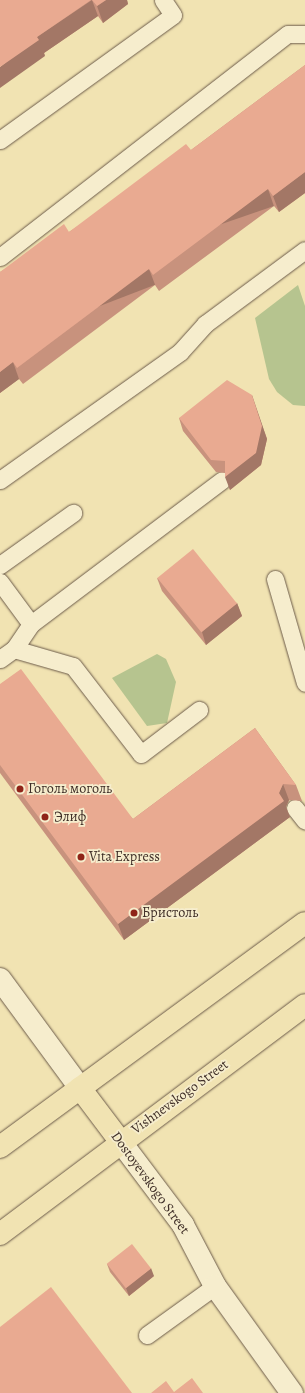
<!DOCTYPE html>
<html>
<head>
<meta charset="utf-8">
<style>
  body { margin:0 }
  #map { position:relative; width:305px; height:1393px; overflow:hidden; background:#f1e3b2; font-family:Alegreya,serif }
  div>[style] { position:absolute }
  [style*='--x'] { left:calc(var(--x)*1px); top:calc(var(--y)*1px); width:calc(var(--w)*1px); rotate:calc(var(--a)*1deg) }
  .green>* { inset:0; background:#b6c48f }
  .roads { filter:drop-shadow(0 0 1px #6c5b4a) drop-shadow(0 0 1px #6c5b4a) }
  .lane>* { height:17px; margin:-8.5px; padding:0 8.5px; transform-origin:8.5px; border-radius:8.5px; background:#f6edcd }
  .secondary>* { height:22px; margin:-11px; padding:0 11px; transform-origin:11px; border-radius:11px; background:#f6edcd }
  .primary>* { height:22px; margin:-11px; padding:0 11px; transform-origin:11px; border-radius:11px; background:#f1e3b2 }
  .wall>* { inset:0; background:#c8927d }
  .shaded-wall>* { inset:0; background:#a37766; transform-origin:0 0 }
  .building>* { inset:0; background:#e9aa91; transform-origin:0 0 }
  .dots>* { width:11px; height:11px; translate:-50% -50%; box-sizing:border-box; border:2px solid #f6edcd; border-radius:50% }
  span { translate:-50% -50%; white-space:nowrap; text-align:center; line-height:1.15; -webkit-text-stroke:3.5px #f6edcd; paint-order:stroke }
  .poi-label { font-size:14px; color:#3f2e27 }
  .left { translate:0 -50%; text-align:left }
  .street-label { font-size:14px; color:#3f2e27 }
</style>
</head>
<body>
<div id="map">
  <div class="green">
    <div style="clip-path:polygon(298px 285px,305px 306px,305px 406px,293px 405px,277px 392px,269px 379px,255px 318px)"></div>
    <div style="clip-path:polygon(157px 654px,166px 659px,176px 682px,167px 723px,147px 726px,112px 678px)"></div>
  </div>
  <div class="roads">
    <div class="lane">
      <div style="--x:0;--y:140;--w:213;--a:-35.8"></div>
      <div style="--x:173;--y:15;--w:18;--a:-124"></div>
      <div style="--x:0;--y:257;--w:364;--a:-37.8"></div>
      <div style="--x:288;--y:34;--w:17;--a:0"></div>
      <div style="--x:0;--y:480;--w:221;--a:-35.4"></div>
      <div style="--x:180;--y:352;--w:38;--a:-48"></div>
      <div style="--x:205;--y:324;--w:124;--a:-36.5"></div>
      <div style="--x:0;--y:565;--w:90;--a:-35.5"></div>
      <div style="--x:275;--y:579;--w:108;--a:73.9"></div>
      <div style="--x:0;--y:582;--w:52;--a:53.6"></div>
      <div style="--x:31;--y:624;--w:30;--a:124"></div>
      <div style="--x:31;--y:624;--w:239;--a:-37"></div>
      <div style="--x:0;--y:659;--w:17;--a:-36"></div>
      <div style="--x:14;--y:649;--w:61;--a:16.1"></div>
      <div style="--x:73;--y:666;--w:111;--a:52.3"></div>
      <div style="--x:141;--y:754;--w:73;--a:-37.2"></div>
      <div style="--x:295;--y:808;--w:16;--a:52"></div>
      <div style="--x:147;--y:1335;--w:84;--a:-35.8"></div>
    </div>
    <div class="secondary">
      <div style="--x:0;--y:979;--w:135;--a:53.7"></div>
      <div style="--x:120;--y:1141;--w:105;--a:53.1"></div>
      <div style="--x:183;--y:1225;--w:69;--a:62.3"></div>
      <div style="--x:215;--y:1286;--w:132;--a:54.3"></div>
    </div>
    <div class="primary">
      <div style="--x:80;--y:1088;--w:66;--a:53"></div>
      <div style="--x:0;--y:1147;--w:378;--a:-36.3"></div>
      <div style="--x:0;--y:1234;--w:381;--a:-36.9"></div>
    </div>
  </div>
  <div class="wall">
    <div style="clip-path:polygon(0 0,127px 0,128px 4px,103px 23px,98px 16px,44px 53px,45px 56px)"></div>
    <div style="clip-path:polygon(305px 65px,305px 193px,279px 212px,274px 206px,159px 291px,155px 285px,23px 384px,19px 379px,0 393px,0 272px,69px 232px,191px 150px)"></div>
    <div style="clip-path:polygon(256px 408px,267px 439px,261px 465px,230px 490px,225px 473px,216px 472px,183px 431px,179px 418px)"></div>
    <div style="clip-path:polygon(157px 578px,237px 603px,242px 616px,206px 645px,162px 591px)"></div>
    <div style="clip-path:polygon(0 684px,133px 819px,255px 728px,296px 785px,302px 801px,289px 800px,286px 807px,290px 817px,124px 940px,0 773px)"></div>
    <div style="clip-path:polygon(107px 1264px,154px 1276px,129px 1296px,110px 1272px)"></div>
  </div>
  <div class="shaded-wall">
    <div style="clip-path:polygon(92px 0,98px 16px,44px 53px,45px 56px,0 88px,0 67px,37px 37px)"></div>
    <div style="clip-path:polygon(106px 0,127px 0,128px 4px,103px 23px,97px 6px)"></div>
    <div style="clip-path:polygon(305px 172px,305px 193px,279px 212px,273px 196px)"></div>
    <div style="left:268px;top:189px;width:18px;height:144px;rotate:71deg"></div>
    <div style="left:149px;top:269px;width:17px;height:165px;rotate:69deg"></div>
    <div style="clip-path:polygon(13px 362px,19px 379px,0 393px,0 372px)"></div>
    <div style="clip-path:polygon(252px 395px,267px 439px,261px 465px,230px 490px,225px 477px)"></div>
    <div style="clip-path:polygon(237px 603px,242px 616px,206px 645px,202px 632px)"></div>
    <div style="clip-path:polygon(283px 784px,289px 800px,286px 807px,290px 817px,124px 940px,118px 924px,279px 793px)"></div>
    <div style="clip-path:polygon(151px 1268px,154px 1276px,129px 1296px,126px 1288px)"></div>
  </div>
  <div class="building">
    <div style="clip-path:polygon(0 0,91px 0,37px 37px,39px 40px,0 67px)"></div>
    <div style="clip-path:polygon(92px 0,106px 0,97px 6px)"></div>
    <div style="clip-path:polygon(305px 65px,305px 172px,273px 196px,268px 189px,153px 275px,149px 269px,17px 368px,13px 362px,0 372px,0 272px,64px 224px,69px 232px,186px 144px,191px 150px)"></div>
    <div style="clip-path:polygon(227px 380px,252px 395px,262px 426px,256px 453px,225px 477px,225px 461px,211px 460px,179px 418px)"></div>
    <div style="left:193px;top:549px;width:70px;height:46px;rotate:51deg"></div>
    <div style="clip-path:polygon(21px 669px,133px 819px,255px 728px,296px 785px,283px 784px,279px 793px,284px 801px,118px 924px,0 765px,0 684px)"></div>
    <div style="left:132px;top:1244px;width:31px;height:32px;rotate:52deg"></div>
    <div style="clip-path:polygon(51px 1287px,132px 1393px,0 1393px,0 1327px)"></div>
    <div style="clip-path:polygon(192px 1378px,203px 1393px,151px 1393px,166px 1381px,174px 1392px)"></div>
  </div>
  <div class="dots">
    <div style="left:20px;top:789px;background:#8f2418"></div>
    <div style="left:45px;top:817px;background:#8f2418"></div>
    <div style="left:81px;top:857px;background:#8f2418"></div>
    <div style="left:134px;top:913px;background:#8f2418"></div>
  </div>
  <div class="poi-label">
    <span class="left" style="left:28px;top:789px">Гоголь моголь</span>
    <span class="left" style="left:54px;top:817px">Элиф</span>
    <span class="left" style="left:89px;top:857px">Vita Express</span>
    <span class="left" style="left:142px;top:913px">Бристоль</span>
  </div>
  <div class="street-label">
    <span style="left:180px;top:1097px;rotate:-36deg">Vishnevskogo Street</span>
    <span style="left:150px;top:1183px;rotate:54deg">Dostoyevskogo Street</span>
  </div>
</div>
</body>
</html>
